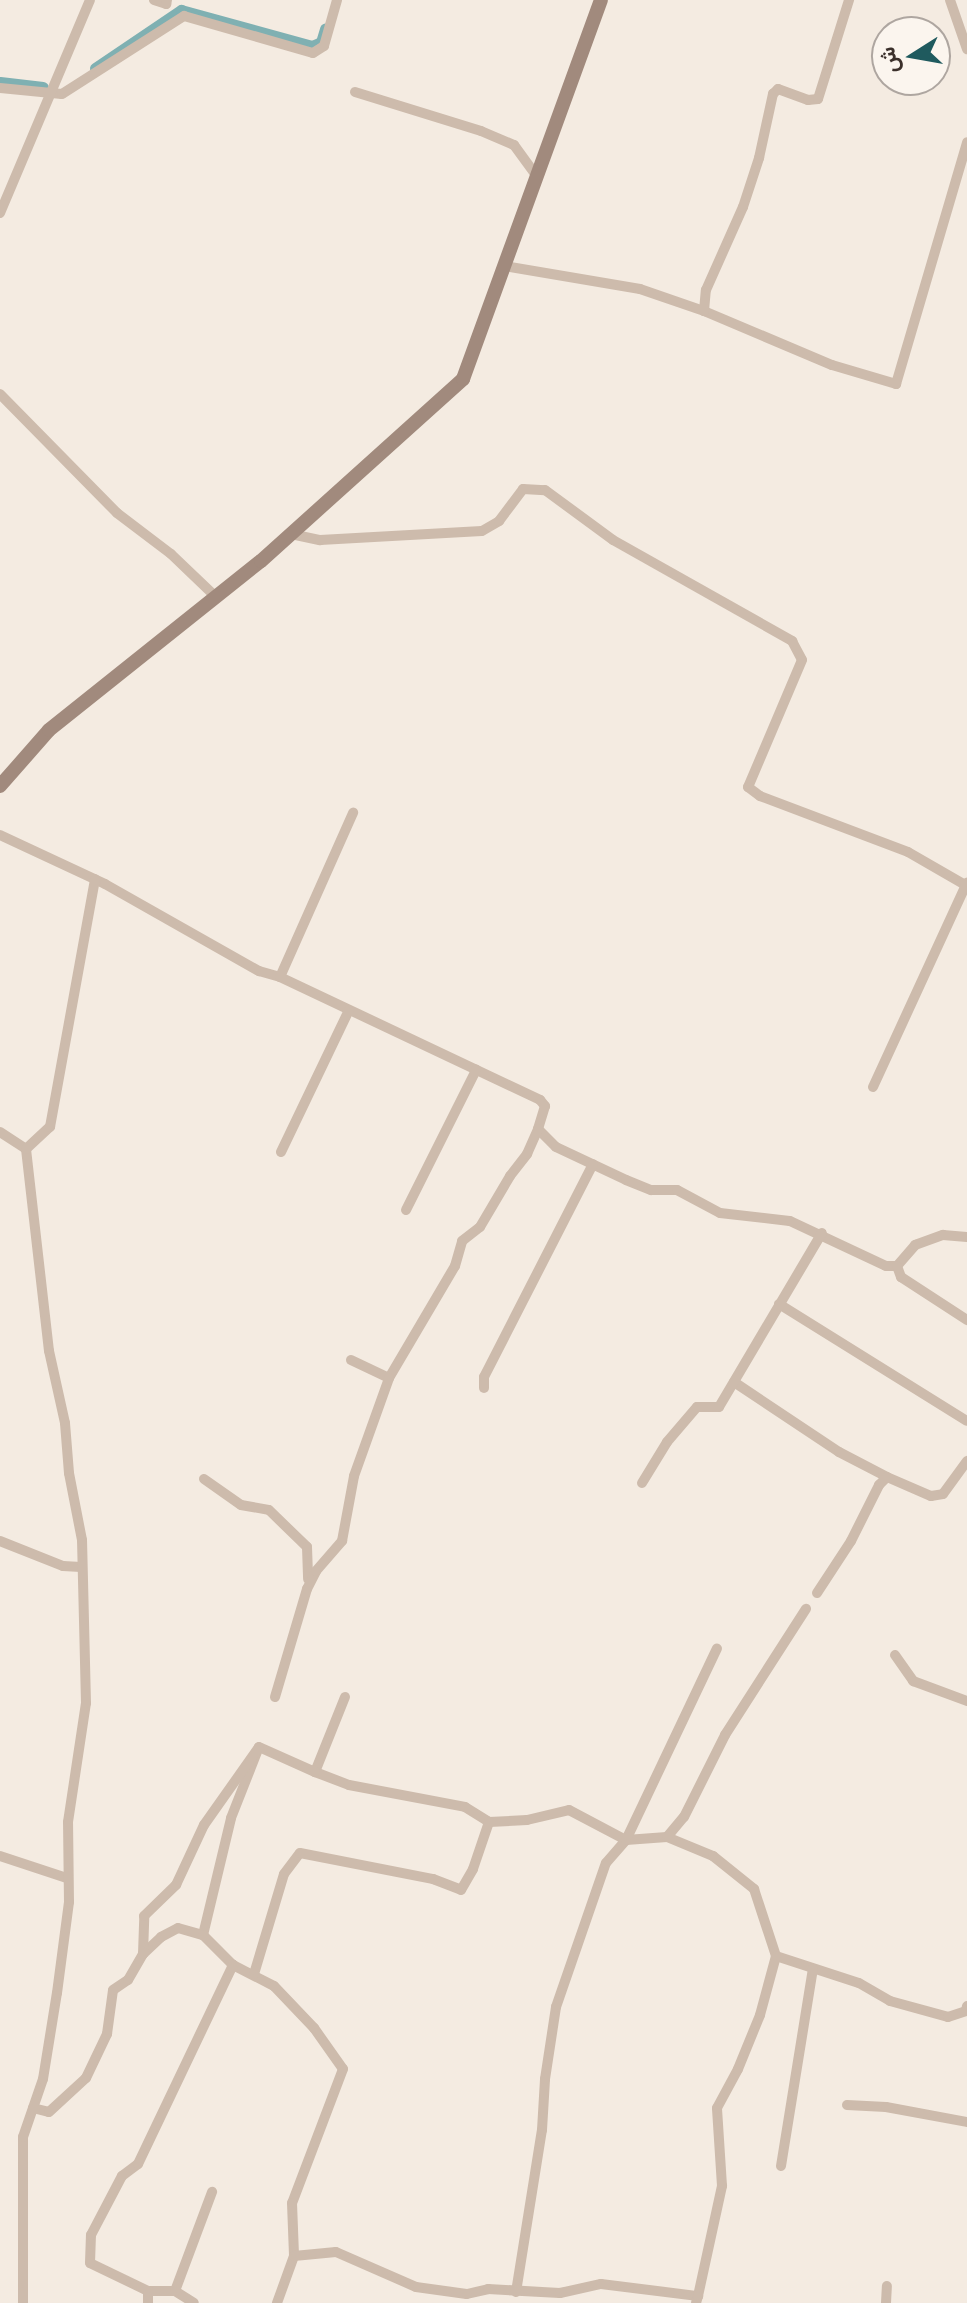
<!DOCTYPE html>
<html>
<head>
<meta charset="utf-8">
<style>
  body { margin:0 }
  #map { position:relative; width:967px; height:2303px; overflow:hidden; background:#f4ebe1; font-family:"Roboto Condensed",Vazirmatn,sans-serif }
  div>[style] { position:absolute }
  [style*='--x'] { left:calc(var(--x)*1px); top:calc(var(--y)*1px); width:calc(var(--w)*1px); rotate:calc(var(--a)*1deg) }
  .canal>* { height:11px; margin:-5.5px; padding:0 5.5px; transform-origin:5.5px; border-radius:5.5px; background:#7fb0b2 }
  .street>* { height:10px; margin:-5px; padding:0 5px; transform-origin:5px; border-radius:5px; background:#cdbbac }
  .secondary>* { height:14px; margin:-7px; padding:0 7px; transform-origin:7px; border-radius:7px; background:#a18a7d }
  span { translate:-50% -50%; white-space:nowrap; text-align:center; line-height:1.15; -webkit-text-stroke:6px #fbf5ee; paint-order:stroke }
  .north { position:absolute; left:871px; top:16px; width:80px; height:80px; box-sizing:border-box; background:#fbf5ee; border:2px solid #aea6a0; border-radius:50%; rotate:259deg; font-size:22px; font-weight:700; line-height:32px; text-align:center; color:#3b302b }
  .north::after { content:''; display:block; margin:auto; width:28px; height:36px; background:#1f5a5e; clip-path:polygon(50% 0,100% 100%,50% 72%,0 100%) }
</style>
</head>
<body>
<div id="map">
  <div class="canal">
    <div style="--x:95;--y:68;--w:104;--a:-34"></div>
    <div style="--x:181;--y:10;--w:136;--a:15.4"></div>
    <div style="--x:312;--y:46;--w:10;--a:-24"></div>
    <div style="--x:321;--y:42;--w:14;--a:-73"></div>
    <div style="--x:0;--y:82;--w:43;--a:6.6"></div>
  </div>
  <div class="street">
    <div style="--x:154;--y:0;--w:13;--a:18"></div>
    <div style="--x:166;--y:4;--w:4;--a:-76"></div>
    <div style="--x:950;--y:0;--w:52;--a:70.9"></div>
    <div style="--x:0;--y:88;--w:62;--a:5.5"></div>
    <div style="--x:62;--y:94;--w:145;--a:-32.6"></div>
    <div style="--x:184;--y:16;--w:134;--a:16"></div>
    <div style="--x:313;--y:53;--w:13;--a:-32"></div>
    <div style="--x:324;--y:46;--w:48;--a:-74.2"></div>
    <div style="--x:355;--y:92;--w:132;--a:17.2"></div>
    <div style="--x:481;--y:131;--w:36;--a:23"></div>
    <div style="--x:514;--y:145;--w:37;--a:54"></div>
    <div style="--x:0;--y:213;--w:231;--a:-67.1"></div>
    <div style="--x:504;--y:266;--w:138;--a:9.6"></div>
    <div style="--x:640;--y:289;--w:68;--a:19"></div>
    <div style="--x:704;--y:311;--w:139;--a:22.9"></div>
    <div style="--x:832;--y:365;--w:67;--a:16.5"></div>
    <div style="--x:896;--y:384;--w:252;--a:-73.6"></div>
    <div style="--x:704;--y:311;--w:21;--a:-85"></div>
    <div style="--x:706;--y:290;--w:91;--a:-66"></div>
    <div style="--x:743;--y:207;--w:52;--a:-71.9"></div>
    <div style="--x:759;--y:158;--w:66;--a:-77.7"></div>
    <div style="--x:773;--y:94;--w:7;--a:-45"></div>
    <div style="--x:778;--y:89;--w:32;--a:20"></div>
    <div style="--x:808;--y:100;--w:10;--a:-6"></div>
    <div style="--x:818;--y:99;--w:104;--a:-72.6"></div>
    <div style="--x:0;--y:394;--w:167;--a:45.5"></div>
    <div style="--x:117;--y:513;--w:68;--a:37.2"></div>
    <div style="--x:171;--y:554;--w:62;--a:43.7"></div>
    <div style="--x:291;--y:534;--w:30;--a:12"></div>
    <div style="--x:320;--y:540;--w:162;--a:-3.2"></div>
    <div style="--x:482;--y:531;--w:20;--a:-30"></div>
    <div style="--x:499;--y:521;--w:40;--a:-53"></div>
    <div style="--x:523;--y:489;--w:22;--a:3"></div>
    <div style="--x:545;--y:490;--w:84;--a:36.3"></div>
    <div style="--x:613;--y:540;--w:206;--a:29.4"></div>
    <div style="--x:792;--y:641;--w:21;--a:62"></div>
    <div style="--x:802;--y:660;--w:138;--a:113"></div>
    <div style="--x:748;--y:787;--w:15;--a:37"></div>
    <div style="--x:760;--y:796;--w:158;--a:20.7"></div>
    <div style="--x:908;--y:852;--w:68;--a:30"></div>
    <div style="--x:0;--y:835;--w:116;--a:25"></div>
    <div style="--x:105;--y:884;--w:177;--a:29.5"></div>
    <div style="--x:259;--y:971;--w:22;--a:16"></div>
    <div style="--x:280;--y:977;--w:288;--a:25.3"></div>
    <div style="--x:540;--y:1100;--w:8;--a:50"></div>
    <div style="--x:545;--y:1106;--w:24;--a:107"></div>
    <div style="--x:538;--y:1129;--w:25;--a:45"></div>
    <div style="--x:556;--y:1147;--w:77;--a:25.2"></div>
    <div style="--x:626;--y:1180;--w:27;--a:22"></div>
    <div style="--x:651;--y:1190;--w:26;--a:0"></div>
    <div style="--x:677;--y:1190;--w:49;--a:28.1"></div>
    <div style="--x:720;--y:1213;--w:70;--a:6.5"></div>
    <div style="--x:790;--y:1221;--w:106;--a:25.1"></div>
    <div style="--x:886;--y:1266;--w:11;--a:0"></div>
    <div style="--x:897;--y:1266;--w:28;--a:-49"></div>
    <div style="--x:915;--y:1245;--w:30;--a:-20"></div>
    <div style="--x:943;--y:1235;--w:24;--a:5"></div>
    <div style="--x:280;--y:977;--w:180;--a:-66"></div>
    <div style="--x:873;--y:1087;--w:225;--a:-65.3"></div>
    <div style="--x:0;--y:1132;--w:31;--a:33"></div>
    <div style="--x:281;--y:1152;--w:157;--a:-64.4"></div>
    <div style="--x:406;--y:1210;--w:157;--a:-63.4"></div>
    <div style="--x:897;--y:1266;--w:12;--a:70"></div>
    <div style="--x:901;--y:1277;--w:79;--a:33.1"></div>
    <div style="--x:779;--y:1304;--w:221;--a:31.9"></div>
    <div style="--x:351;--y:1360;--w:42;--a:25.3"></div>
    <div style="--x:389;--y:1378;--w:130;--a:-59.5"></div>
    <div style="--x:455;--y:1266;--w:26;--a:-74"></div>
    <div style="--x:462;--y:1241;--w:23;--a:-38"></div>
    <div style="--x:480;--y:1227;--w:59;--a:-59.5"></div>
    <div style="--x:510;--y:1176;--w:28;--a:-52"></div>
    <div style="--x:527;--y:1154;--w:27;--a:-66"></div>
    <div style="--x:734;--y:1382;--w:126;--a:33.7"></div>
    <div style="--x:839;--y:1452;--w:54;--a:27.5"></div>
    <div style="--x:484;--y:1388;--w:11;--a:-90"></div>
    <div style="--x:484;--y:1377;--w:239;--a:-62.9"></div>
    <div style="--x:204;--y:1479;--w:45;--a:35.1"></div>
    <div style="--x:241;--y:1505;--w:28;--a:10"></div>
    <div style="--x:269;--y:1510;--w:53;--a:44.2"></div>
    <div style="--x:307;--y:1547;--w:32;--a:88"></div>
    <div style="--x:642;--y:1483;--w:48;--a:-58.6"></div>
    <div style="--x:667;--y:1442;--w:46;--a:-49.4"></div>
    <div style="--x:697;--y:1407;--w:22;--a:0"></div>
    <div style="--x:719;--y:1407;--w:202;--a:-59.4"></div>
    <div style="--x:0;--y:1541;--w:68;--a:21.6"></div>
    <div style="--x:63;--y:1566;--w:18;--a:3"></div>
    <div style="--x:817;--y:1593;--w:62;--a:-56.8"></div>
    <div style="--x:851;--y:1541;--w:63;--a:-63.4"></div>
    <div style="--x:879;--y:1485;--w:11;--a:-45"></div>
    <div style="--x:887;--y:1477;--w:48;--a:23.4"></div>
    <div style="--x:931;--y:1496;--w:12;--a:-9"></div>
    <div style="--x:943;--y:1494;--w:41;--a:-54"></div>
    <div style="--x:895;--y:1655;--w:32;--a:55"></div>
    <div style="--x:913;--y:1681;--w:58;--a:20.3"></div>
    <div style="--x:275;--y:1697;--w:113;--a:-73.5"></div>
    <div style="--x:307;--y:1589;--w:20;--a:-63"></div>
    <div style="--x:316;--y:1571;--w:40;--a:-49"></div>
    <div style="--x:342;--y:1541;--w:66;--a:-79.5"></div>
    <div style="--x:354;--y:1476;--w:104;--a:-70.3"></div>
    <div style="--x:345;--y:1697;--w:81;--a:111.8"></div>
    <div style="--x:315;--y:1772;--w:36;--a:21"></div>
    <div style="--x:349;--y:1785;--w:118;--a:10.7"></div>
    <div style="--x:465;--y:1807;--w:28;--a:32"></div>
    <div style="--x:489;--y:1822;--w:38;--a:-3"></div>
    <div style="--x:527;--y:1820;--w:43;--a:-13.4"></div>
    <div style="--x:569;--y:1810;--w:64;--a:27.8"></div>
    <div style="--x:626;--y:1840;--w:41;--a:-4.2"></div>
    <div style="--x:667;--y:1837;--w:50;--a:22.4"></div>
    <div style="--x:713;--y:1856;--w:53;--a:38.8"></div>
    <div style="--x:754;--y:1889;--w:71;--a:71.8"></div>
    <div style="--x:776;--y:1956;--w:87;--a:18"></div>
    <div style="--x:859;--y:1983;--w:36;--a:30"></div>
    <div style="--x:890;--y:2001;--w:60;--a:15.4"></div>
    <div style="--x:948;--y:2017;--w:19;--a:-18"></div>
    <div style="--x:966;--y:2011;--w:5;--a:-79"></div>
    <div style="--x:667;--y:1837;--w:26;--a:-50"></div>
    <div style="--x:684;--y:1817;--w:92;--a:-63.4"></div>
    <div style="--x:725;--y:1735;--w:150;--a:-57.3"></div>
    <div style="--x:0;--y:1856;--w:71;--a:18.2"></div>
    <div style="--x:203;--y:1935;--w:120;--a:-76.5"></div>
    <div style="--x:231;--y:1818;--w:76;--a:-68.5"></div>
    <div style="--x:259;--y:1747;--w:61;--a:24.1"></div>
    <div style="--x:143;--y:1954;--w:25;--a:-43"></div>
    <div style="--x:161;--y:1937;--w:19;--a:-28"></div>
    <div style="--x:178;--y:1928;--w:26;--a:16"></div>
    <div style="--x:203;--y:1935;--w:42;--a:45"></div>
    <div style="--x:233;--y:1965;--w:46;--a:27.1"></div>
    <div style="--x:274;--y:1986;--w:58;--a:46.4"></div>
    <div style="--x:314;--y:2028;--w:50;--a:54.7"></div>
    <div style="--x:343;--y:2069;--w:143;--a:110.8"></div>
    <div style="--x:292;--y:2203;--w:53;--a:87.8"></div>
    <div style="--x:294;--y:2256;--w:50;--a:109.9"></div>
    <div style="--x:254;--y:1974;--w:104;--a:-73.3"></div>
    <div style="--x:284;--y:1874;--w:26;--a:-53"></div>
    <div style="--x:300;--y:1853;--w:136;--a:11.1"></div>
    <div style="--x:433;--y:1879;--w:30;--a:21"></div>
    <div style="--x:461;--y:1890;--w:24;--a:-60"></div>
    <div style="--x:473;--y:1869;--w:50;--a:-71.2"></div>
    <div style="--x:847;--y:2105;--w:39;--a:3"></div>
    <div style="--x:886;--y:2107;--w:82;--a:10.5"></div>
    <div style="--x:33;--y:2108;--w:16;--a:14"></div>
    <div style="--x:49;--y:2112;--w:50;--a:-42.6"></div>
    <div style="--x:86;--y:2078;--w:49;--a:-64.5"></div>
    <div style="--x:107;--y:2034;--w:44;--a:-82.2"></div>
    <div style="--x:113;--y:1990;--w:18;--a:-34"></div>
    <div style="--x:128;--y:1980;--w:30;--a:-60"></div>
    <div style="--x:143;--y:1954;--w:38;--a:-88"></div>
    <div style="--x:144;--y:1916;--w:45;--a:-44.1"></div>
    <div style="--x:176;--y:1885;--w:66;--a:-65"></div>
    <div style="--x:204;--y:1825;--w:95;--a:-54.8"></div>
    <div style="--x:781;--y:2166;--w:200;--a:-80.8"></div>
    <div style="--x:294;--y:2256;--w:42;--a:-5.4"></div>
    <div style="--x:336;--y:2252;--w:87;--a:23.6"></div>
    <div style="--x:416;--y:2287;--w:51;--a:7.8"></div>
    <div style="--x:467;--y:2294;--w:22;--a:-13"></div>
    <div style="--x:488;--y:2289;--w:72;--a:3.2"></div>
    <div style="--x:560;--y:2293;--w:42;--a:-12.4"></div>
    <div style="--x:601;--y:2284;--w:98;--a:7.1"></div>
    <div style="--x:698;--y:2296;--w:7;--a:106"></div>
    <div style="--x:148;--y:2291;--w:27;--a:0"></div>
    <div style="--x:175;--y:2291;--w:22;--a:32"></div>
    <div style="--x:175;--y:2291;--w:106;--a:-69.5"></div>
    <div style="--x:516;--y:2292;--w:164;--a:-80.9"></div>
    <div style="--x:542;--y:2130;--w:51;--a:-86.6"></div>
    <div style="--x:545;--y:2079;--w:73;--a:-81.3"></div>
    <div style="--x:556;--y:2007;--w:152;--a:-70.9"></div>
    <div style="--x:606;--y:1863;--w:30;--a:-49"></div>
    <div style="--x:626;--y:1840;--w:212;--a:-64.6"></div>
    <div style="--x:698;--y:2296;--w:113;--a:-77.7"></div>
    <div style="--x:722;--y:2186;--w:78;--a:-93.7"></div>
    <div style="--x:717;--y:2108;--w:44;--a:-61.7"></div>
    <div style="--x:738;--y:2069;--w:58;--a:-67.8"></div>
    <div style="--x:760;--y:2015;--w:61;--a:-74.8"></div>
    <div style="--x:23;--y:2303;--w:166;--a:-90"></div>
    <div style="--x:23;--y:2137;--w:61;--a:-71"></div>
    <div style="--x:43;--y:2079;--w:87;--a:-80.8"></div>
    <div style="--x:57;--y:1993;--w:92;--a:-82.5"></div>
    <div style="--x:69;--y:1902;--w:80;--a:-90.7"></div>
    <div style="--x:68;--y:1822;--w:120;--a:-81.4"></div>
    <div style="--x:86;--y:1703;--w:163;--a:-91.4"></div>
    <div style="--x:82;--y:1540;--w:68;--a:-101"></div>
    <div style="--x:69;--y:1473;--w:50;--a:-94.6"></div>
    <div style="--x:65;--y:1423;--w:74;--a:-102.5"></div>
    <div style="--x:49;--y:1351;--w:203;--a:-96.5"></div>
    <div style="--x:26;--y:1149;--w:33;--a:-43"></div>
    <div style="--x:50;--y:1127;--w:252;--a:-79.7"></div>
    <div style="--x:148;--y:2303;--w:12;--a:-90"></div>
    <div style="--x:148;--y:2291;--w:64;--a:-154.2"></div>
    <div style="--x:90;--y:2263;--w:28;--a:-88"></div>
    <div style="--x:91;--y:2235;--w:67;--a:-62.3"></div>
    <div style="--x:122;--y:2176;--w:20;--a:-37"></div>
    <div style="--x:138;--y:2164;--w:221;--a:-64.5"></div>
    <div style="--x:886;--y:2303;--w:17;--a:-87"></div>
  </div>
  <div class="secondary">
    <div style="--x:0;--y:786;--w:74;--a:-48.8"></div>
    <div style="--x:49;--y:730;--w:271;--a:-38.6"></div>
    <div style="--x:261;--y:561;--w:272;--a:-42"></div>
    <div style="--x:463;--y:379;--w:403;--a:-70"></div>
  </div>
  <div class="north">ش</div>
</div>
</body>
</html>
